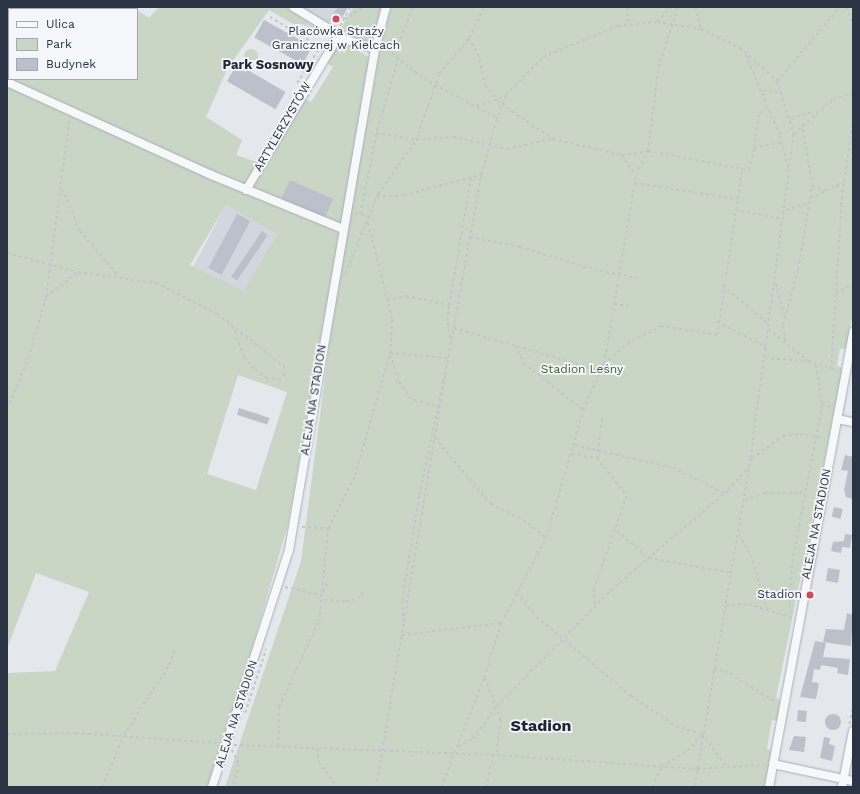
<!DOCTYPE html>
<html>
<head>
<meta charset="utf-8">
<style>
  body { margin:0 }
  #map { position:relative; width:860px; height:794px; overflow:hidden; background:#e4e7ec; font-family:"Work Sans",sans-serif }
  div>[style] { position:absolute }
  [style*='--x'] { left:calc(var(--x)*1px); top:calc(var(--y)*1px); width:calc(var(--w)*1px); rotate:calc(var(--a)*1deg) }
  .built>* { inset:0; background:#d2d6de; transform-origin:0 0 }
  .green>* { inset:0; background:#c9d6c5; transform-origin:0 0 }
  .round { border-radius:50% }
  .building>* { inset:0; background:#bbc0ca; transform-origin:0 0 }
  .path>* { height:1.5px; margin-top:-0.75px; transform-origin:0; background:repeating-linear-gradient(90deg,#c2c5cb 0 3px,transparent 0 6px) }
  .roads { filter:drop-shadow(0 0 1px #a9aeb7) drop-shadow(0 0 1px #a9aeb7) }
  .minor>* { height:8px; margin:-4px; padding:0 4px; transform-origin:4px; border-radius:4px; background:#f7f8fa }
  .dots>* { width:11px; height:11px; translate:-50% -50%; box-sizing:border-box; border:2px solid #f4f6f9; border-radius:50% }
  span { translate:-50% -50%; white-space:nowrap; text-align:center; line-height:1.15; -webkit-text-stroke:3.5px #f4f6f9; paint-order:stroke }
  .poi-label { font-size:12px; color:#2b3445 }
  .right { translate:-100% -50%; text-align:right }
  .street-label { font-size:12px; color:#2b3445 }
  .park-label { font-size:12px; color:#3f6138 }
  .neighbourhood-label { font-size:13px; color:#1d2536; font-weight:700 }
  .district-label { font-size:16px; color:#1d2536; font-weight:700 }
  .frame { position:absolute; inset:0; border:8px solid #2b3445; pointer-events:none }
  .legend { position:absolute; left:8px; top:8px; width:130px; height:72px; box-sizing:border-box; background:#f4f6f9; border:1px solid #a4a8b1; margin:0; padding:5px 7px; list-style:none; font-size:12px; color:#2b3445 }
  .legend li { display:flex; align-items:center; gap:8px; height:20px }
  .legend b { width:20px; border:1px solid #a4a8b1 }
</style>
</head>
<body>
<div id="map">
  <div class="built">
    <div style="clip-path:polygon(271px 7px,348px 7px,338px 25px,330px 21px,321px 35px)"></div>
    <div style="left:226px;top:205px;width:59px;height:70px;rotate:28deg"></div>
  </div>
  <div class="green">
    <div style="left:83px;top:7px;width:51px;height:2px"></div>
    <div style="clip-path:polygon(evenodd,159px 7px,289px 7px,308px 24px,293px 24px,269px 10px,227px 69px,206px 117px,242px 140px,236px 155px,266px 165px,305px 99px,311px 102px,333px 67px,325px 62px,339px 43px,344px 42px,370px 58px,288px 524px,212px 787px,7px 787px,7px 673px,55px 671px,89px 592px,36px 573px,7px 649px,7px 36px,9px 79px,137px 79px,137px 10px,149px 18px,159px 7px,226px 205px,277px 234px,244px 291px,190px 265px,226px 205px,159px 7px,238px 375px,287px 392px,256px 490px,207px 474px,238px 375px)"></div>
    <div style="clip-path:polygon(353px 7px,382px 7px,371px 44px,340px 30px)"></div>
    <div style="clip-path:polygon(391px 7px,853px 7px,853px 313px,846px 349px,840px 349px,837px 366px,843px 368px,776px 698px,780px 699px,778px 721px,772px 720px,767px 749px,772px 751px,764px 787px,225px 787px,301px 561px,336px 293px,379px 55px)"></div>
    <div class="round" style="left:244px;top:49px;width:14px;height:14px"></div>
  </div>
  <div class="building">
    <div style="clip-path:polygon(338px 7px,348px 7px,338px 25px,329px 20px)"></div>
    <div style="left:264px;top:20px;width:55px;height:20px;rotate:29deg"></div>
    <div style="left:237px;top:64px;width:56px;height:20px;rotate:30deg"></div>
    <div style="left:290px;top:180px;width:47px;height:20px;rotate:24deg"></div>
    <div style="left:237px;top:214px;width:15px;height:61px;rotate:28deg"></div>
    <div style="left:262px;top:231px;width:7px;height:55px;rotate:34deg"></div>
    <div style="left:239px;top:408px;width:32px;height:7px;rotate:18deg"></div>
    <div style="clip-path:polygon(845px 455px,853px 457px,853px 499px,846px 497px,844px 490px,848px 471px,841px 470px)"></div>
    <div style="left:834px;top:507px;width:9px;height:10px;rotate:13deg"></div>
    <div style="clip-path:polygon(845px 534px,852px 535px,850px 548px,842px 547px,841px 553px,831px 551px,833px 542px,844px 541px)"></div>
    <div style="left:828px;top:568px;width:12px;height:13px;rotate:9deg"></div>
    <div style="clip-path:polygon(847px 613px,853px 615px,851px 646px,823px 642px,826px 629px,844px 630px)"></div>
    <div style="clip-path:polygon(815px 641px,826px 643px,823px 657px,850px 659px,848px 675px,837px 673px,838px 668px,821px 665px,820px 670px,814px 669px,812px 682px,819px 683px,816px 699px,800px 697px)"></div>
    <div style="left:798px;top:710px;width:9px;height:11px;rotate:6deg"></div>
    <div class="round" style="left:825px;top:714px;width:16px;height:16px"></div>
    <div style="clip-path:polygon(794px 736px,806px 737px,804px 752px,789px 750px)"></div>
    <div style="clip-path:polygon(824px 737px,830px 738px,829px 744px,835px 746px,832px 761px,820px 758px)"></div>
  </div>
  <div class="path">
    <div style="--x:628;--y:7;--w:18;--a:90"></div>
    <div style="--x:696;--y:7;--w:23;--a:77"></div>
    <div style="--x:847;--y:7;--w:20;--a:72"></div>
    <div style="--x:270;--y:17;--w:61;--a:30.8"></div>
    <div style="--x:344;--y:19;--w:23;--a:-31"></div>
    <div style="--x:657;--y:22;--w:20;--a:-49"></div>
    <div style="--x:340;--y:26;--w:21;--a:-62"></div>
    <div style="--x:349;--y:32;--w:6;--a:-31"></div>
    <div style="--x:469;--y:38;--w:18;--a:61"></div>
    <div style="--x:478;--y:54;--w:32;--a:76"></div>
    <div style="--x:486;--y:85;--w:19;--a:55"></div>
    <div style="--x:497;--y:101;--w:68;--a:34.2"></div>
    <div style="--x:381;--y:51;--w:15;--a:-4"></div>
    <div style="--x:396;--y:50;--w:46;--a:-68.4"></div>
    <div style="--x:392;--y:53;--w:41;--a:39.1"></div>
    <div style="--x:424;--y:79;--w:83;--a:28.1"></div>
    <div style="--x:746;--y:55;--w:88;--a:67.2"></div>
    <div style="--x:780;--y:136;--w:34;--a:75"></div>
    <div style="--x:777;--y:81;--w:97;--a:-49.6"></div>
    <div style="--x:297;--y:83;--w:43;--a:-57.4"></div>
    <div style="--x:763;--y:91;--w:18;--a:3"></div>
    <div style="--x:476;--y:106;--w:32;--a:-18"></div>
    <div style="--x:791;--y:118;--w:23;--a:-15"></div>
    <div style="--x:376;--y:133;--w:41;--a:9.9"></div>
    <div style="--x:416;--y:140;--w:37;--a:-5"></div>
    <div style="--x:453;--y:137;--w:55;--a:12.5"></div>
    <div style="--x:507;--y:149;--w:47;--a:-12.3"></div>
    <div style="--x:553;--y:139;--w:71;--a:13.1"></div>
    <div style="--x:622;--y:155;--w:26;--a:-9"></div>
    <div style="--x:648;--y:151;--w:103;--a:10.7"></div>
    <div style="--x:749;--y:170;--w:23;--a:-77"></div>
    <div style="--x:754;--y:148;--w:29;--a:-12"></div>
    <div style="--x:794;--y:134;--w:52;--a:-41.9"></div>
    <div style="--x:833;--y:99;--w:21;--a:-17"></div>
    <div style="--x:754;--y:148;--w:35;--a:-82"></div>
    <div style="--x:759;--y:113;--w:11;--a:-34"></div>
    <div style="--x:622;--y:155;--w:23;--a:56"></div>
    <div style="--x:635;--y:183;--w:103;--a:8.9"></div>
    <div style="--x:837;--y:185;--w:8;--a:50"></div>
    <div style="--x:812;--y:186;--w:14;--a:17"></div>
    <div style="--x:63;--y:189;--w:45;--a:68"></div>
    <div style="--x:80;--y:231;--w:61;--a:49"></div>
    <div style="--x:377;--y:197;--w:27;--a:-4"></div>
    <div style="--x:404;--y:195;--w:80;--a:-14.6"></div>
    <div style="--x:810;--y:198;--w:38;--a:-25"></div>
    <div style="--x:735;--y:210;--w:50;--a:10.4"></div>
    <div style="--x:786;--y:210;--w:24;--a:-17"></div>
    <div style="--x:355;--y:213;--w:14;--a:12"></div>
    <div style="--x:360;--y:214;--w:86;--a:-78.6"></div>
    <div style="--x:377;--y:130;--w:74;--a:-73.5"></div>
    <div style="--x:470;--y:237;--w:51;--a:11.3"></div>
    <div style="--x:520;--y:247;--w:84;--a:16.7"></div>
    <div style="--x:600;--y:271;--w:38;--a:11"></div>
    <div style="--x:7;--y:253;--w:73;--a:15"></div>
    <div style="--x:78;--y:272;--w:79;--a:8"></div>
    <div style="--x:156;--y:283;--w:68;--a:26.9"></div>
    <div style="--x:217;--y:314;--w:85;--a:37.8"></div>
    <div style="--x:284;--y:366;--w:8;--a:83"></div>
    <div style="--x:285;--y:374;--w:7;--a:124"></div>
    <div style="--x:281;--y:380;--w:14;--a:-176"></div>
    <div style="--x:267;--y:379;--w:16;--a:-142"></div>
    <div style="--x:254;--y:369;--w:16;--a:-130"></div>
    <div style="--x:244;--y:357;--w:31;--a:-111"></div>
    <div style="--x:345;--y:274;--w:87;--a:-67.6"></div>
    <div style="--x:378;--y:194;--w:66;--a:-54.9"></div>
    <div style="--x:416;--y:140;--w:70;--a:-70.8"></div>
    <div style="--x:439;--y:74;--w:47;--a:-50.2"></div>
    <div style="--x:469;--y:38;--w:34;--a:-64"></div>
    <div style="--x:776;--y:284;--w:35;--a:75"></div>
    <div style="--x:723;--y:286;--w:61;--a:39.7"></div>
    <div style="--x:836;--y:294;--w:20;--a:-33"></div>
    <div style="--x:46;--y:297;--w:39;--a:-38"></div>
    <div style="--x:387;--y:300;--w:19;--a:-12"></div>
    <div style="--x:406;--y:296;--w:44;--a:11.8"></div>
    <div style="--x:614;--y:304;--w:18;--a:9"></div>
    <div style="--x:717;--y:322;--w:56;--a:26.6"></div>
    <div style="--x:661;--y:326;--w:57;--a:9.1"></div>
    <div style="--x:717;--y:335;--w:168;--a:-81.4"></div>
    <div style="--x:454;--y:328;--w:154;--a:16.2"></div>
    <div style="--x:769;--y:329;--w:50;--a:39.4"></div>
    <div style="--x:785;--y:341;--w:16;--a:-97"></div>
    <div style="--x:783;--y:325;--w:58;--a:-75"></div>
    <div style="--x:798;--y:269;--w:84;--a:-80.4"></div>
    <div style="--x:812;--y:186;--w:62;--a:-99.3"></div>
    <div style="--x:451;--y:344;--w:23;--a:-100"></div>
    <div style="--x:447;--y:321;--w:16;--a:-83"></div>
    <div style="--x:449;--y:305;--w:130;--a:-80.2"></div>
    <div style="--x:515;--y:346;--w:19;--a:62"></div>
    <div style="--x:524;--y:363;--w:75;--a:38.5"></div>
    <div style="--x:765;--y:358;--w:43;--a:4"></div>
    <div style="--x:808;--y:361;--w:32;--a:18"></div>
    <div style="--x:604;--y:364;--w:30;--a:-41"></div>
    <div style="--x:627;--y:344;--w:42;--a:-27.2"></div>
    <div style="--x:816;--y:365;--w:39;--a:81"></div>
    <div style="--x:822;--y:404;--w:9;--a:18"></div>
    <div style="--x:831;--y:369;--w:164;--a:-86.5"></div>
    <div style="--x:841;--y:205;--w:88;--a:-82.1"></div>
    <div style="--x:440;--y:408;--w:30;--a:-163"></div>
    <div style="--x:411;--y:399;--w:22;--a:-126"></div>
    <div style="--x:398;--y:381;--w:29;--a:-106"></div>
    <div style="--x:390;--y:353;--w:58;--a:4.9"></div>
    <div style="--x:7;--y:409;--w:55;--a:-67.6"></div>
    <div style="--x:28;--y:358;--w:64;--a:-73.6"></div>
    <div style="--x:46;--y:297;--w:179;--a:-82.6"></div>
    <div style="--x:435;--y:438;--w:87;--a:49.7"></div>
    <div style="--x:491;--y:504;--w:37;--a:26"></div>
    <div style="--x:524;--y:520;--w:28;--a:39"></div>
    <div style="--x:575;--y:445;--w:101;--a:13.2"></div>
    <div style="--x:673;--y:468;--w:57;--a:26.1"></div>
    <div style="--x:572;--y:454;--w:25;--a:9"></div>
    <div style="--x:597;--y:458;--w:48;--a:51.7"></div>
    <div style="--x:627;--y:496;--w:99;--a:109.5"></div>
    <div style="--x:594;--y:589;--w:17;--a:87"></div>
    <div style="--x:597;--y:458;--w:41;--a:-83"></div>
    <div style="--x:752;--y:458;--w:38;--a:-35"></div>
    <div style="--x:783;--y:436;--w:17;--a:-7"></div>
    <div style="--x:800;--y:434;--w:25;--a:9"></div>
    <div style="--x:745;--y:500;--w:21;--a:-19"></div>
    <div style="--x:765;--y:493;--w:35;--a:0"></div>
    <div style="--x:800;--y:493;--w:6;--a:-39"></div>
    <div style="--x:302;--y:527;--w:26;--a:2"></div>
    <div style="--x:617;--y:531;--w:42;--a:40.2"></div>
    <div style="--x:649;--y:558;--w:84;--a:10.2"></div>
    <div style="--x:739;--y:535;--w:23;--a:59"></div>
    <div style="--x:751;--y:555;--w:56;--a:73.5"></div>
    <div style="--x:285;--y:587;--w:39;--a:13"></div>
    <div style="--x:323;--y:592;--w:11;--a:-63"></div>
    <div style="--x:517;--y:593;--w:31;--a:50"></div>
    <div style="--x:537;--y:617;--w:123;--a:40"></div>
    <div style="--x:631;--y:696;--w:54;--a:33.7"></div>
    <div style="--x:676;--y:726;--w:27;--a:17"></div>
    <div style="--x:702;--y:734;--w:41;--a:52.9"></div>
    <div style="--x:324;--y:600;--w:22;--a:3"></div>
    <div style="--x:346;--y:601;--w:12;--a:-9"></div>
    <div style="--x:358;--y:599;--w:9;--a:-54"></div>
    <div style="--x:726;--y:605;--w:23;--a:-2"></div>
    <div style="--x:749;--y:604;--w:45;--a:18"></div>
    <div style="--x:792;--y:613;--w:9;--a:-108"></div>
    <div style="--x:789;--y:604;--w:42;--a:-85.9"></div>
    <div style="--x:792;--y:562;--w:161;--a:-79.2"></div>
    <div style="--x:403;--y:622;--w:22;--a:-93"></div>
    <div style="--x:402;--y:600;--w:106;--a:-80.8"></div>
    <div style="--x:419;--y:495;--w:121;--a:-78"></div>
    <div style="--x:402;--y:635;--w:100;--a:-6.9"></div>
    <div style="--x:714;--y:669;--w:11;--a:10"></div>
    <div style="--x:725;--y:671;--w:60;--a:31.3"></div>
    <div style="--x:485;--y:678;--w:45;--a:69.1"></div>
    <div style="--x:501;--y:720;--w:35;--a:97"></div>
    <div style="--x:245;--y:713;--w:67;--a:-71.8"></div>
    <div style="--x:849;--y:724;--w:18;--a:-77"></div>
    <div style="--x:7;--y:734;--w:69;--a:-0.8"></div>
    <div style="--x:76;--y:733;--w:142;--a:4"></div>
    <div style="--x:234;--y:745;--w:263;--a:2.2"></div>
    <div style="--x:497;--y:755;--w:200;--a:4"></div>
    <div style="--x:697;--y:769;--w:68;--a:-3.4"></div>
    <div style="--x:278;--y:746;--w:39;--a:-89"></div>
    <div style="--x:279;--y:707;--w:95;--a:-65.1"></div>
    <div style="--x:319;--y:621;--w:93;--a:-84.5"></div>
    <div style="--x:328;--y:528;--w:59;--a:-63"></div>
    <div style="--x:355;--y:475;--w:127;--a:-74"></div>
    <div style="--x:390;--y:353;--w:34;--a:-87"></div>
    <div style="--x:392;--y:319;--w:102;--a:-104.2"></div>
    <div style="--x:458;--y:746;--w:17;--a:-25"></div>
    <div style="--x:473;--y:739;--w:41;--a:-54"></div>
    <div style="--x:497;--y:706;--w:163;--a:-45.5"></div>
    <div style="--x:611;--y:590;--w:154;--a:-40.5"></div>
    <div style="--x:728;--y:490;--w:32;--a:-49"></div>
    <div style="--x:317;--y:749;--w:13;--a:81"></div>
    <div style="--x:319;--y:762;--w:31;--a:54"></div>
    <div style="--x:232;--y:750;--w:16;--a:63"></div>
    <div style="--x:239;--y:764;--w:24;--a:105"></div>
    <div style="--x:102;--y:787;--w:56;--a:-67.1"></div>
    <div style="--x:124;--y:735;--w:83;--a:-57.3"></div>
    <div style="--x:169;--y:665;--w:17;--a:-69"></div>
    <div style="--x:376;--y:787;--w:418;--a:-80.5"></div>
    <div style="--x:445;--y:375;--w:203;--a:-79.8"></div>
    <div style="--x:481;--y:175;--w:56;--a:-74.5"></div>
    <div style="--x:496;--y:121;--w:28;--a:-69"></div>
    <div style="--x:506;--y:95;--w:53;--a:-45.8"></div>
    <div style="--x:543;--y:57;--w:81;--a:-22.5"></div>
    <div style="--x:618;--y:26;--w:39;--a:-6"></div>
    <div style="--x:657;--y:22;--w:45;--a:9"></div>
    <div style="--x:701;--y:29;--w:43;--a:26"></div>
    <div style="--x:740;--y:48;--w:50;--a:41.7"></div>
    <div style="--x:777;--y:81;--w:56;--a:72.2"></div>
    <div style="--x:794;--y:134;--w:327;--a:97.6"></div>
    <div style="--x:751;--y:458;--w:334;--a:99.7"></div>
    <div style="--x:441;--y:787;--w:117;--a:-68.5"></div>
    <div style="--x:484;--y:678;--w:58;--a:-72.8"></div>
    <div style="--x:501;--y:623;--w:96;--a:-62.1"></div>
    <div style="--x:546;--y:538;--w:133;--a:-73.9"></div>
    <div style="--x:583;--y:410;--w:51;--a:-65.5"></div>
    <div style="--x:604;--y:364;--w:192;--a:-80.4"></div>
    <div style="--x:636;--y:175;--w:27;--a:-63"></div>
    <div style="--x:648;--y:151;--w:85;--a:-83.2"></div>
    <div style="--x:658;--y:67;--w:63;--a:-71.6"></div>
    <div style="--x:486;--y:787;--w:32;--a:-77"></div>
    <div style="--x:652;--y:787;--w:23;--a:-65"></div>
    <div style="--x:662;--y:766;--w:29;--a:-31"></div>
    <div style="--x:687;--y:751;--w:21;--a:-49"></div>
  </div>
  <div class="roads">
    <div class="minor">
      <div style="--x:293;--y:7;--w:56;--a:31.1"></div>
      <div style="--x:7;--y:82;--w:222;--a:24.5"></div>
      <div style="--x:209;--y:174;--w:145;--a:22.3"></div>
      <div style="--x:246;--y:190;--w:179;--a:-59"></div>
      <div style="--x:338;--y:37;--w:39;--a:18"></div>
      <div style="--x:837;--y:419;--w:16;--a:11"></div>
      <div style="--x:773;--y:764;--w:82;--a:12"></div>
      <div style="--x:212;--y:787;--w:249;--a:-72"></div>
      <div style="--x:289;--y:550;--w:508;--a:-80.26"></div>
      <div style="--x:375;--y:49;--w:43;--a:-75.3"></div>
      <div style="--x:769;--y:787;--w:463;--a:-79.5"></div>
      <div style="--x:842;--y:787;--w:57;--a:-78.9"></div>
    </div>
  </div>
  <div class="dots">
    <div style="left:336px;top:19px;background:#d1495b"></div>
    <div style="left:810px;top:595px;background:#d1495b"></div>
  </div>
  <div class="poi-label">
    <span style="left:336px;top:39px">Placówka Straży<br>Granicznej w Kielcach</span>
    <span class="right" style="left:802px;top:595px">Stadion</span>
  </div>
  <div class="street-label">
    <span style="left:283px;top:127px;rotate:-60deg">ARTYLERZYSTÓW</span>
    <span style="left:314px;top:400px;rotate:-81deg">ALEJA NA STADION</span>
    <span style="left:817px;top:524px;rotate:-79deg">ALEJA NA STADION</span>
    <span style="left:237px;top:714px;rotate:-72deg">ALEJA NA STADION</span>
  </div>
  <div class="park-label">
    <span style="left:582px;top:370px">Stadion Leśny</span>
  </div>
  <div class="neighbourhood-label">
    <span style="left:268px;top:65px">Park Sosnowy</span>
  </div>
  <div class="district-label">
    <span style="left:541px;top:726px">Stadion</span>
  </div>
  <div class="frame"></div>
  <ul class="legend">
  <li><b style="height:5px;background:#f7f8fa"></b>Ulica</li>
  <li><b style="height:11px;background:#c9d6c5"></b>Park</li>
  <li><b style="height:11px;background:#bbc0ca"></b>Budynek</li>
  </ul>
</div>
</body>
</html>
